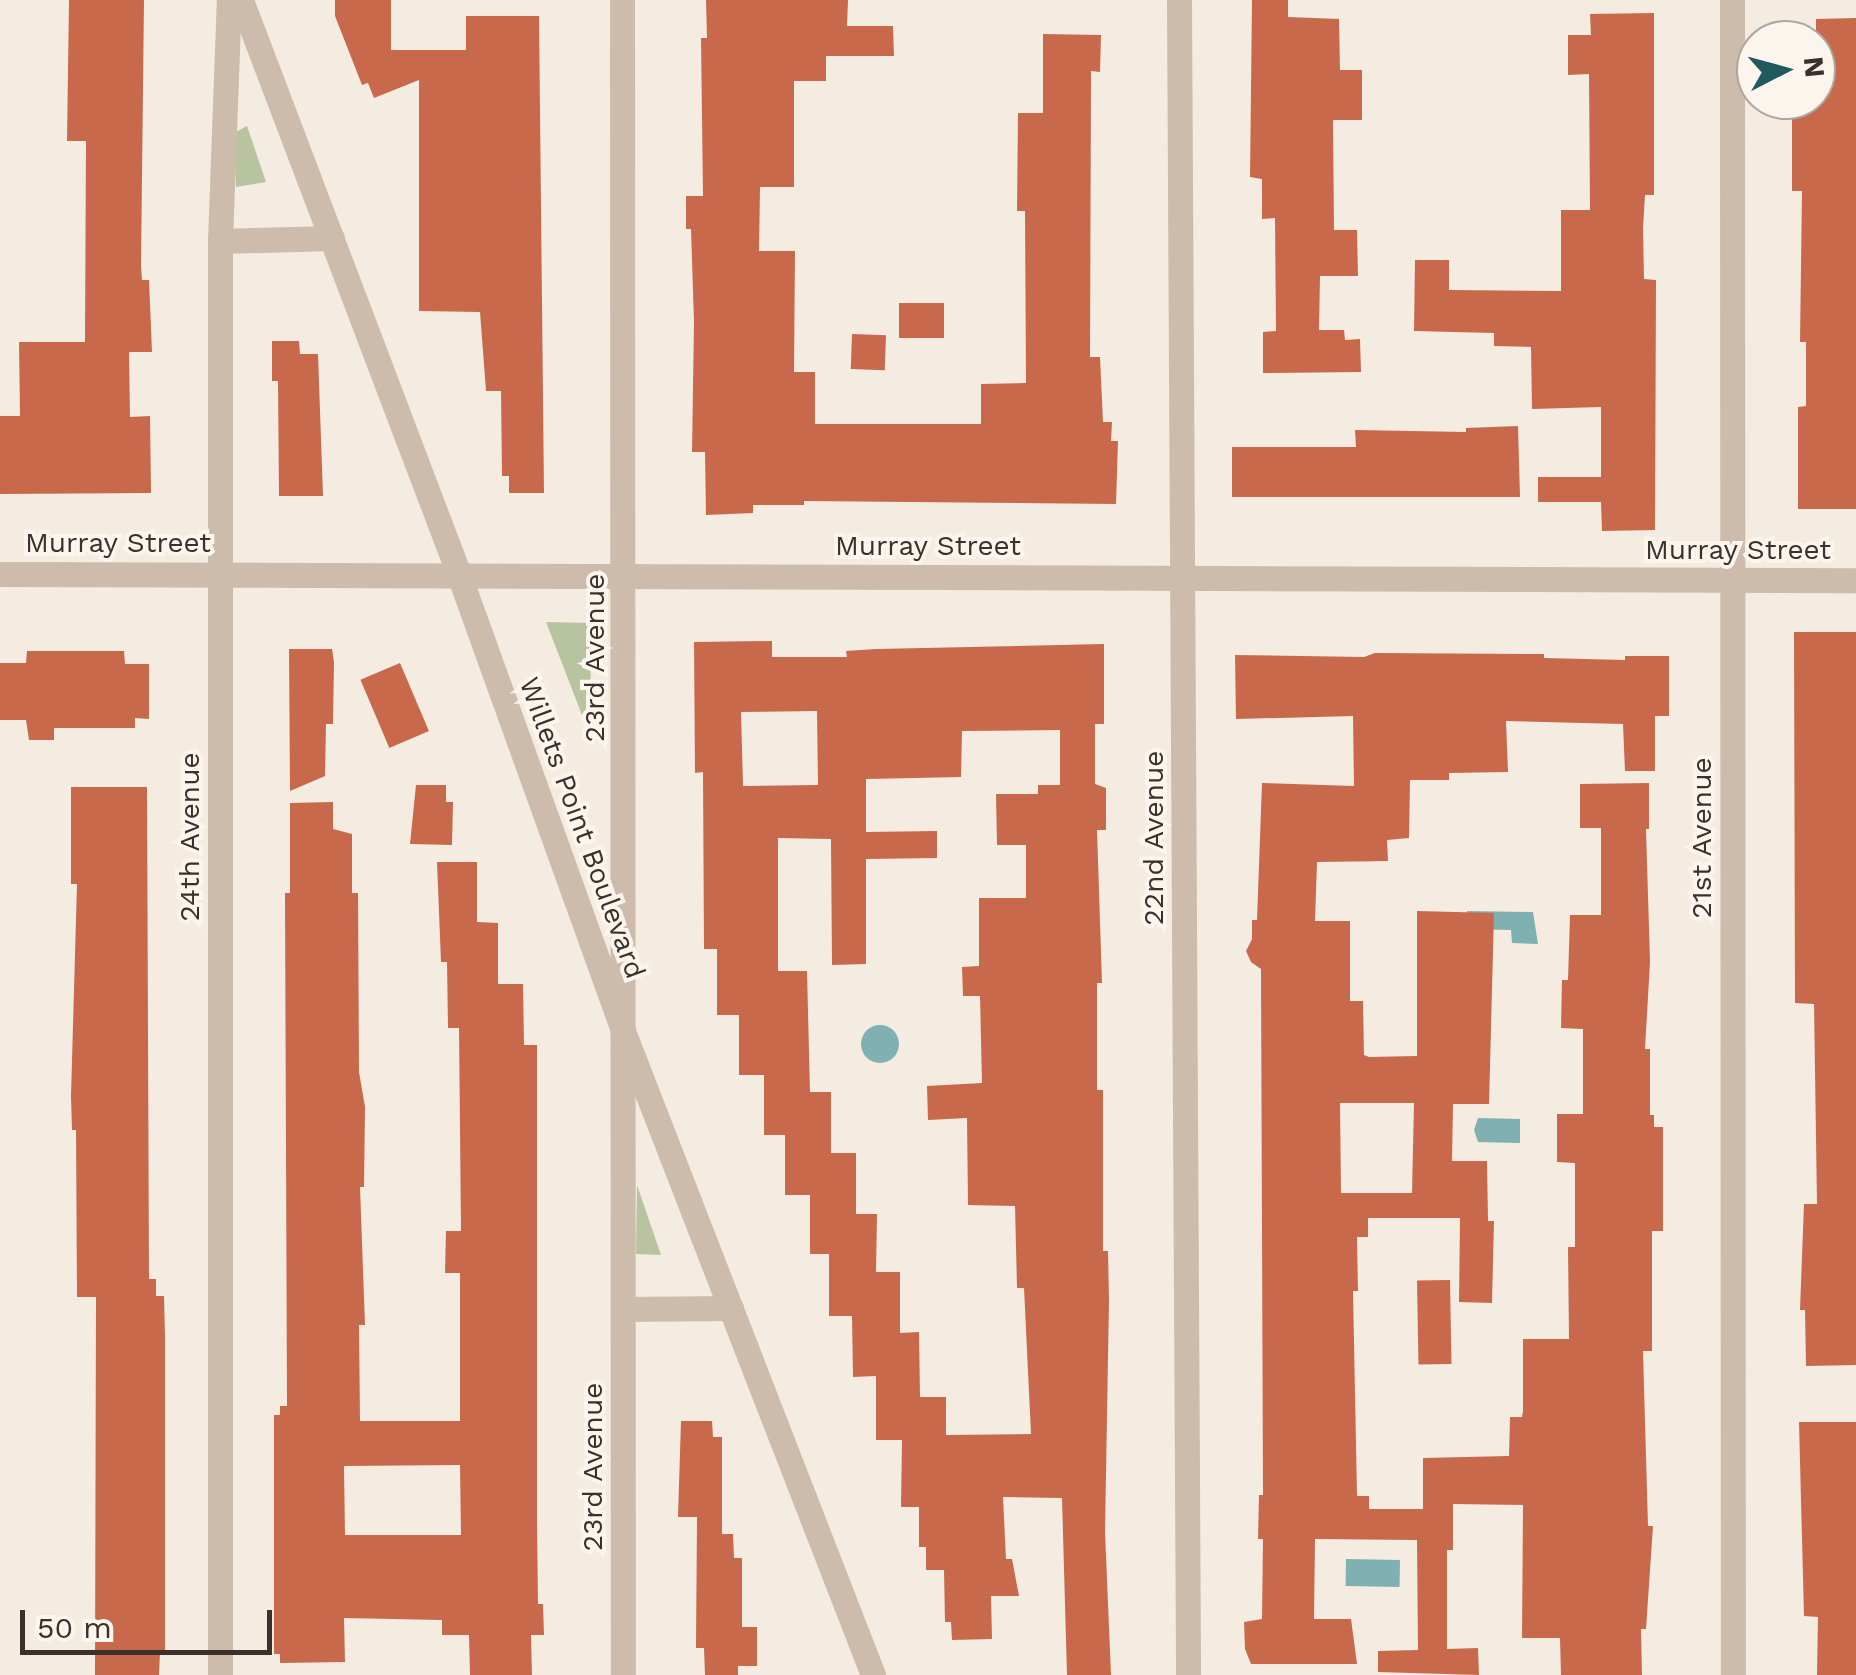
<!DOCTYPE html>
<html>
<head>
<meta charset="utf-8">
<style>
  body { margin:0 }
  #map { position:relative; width:1856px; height:1675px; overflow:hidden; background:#f4ebe1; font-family:"Work Sans",sans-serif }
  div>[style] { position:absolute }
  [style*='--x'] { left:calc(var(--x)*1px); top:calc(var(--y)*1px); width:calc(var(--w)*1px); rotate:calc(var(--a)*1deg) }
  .green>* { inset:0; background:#b8c4a0 }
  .water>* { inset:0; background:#7fb0b2; transform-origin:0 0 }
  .round { border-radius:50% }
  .building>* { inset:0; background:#c8694b; transform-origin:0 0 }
  .minor>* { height:25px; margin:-12.5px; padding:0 12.5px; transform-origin:12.5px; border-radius:12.5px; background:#cdbbac }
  span { translate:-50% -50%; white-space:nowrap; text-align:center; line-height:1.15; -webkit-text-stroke:8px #fbf5ee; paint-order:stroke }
  .street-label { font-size:28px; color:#3b302b }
  .north { position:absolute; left:1736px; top:20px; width:100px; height:100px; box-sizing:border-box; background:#fbf5ee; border:2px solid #aea6a0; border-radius:50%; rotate:84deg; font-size:28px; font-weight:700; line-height:40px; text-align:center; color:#3b302b }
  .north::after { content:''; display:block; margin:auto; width:35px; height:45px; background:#1f5a5e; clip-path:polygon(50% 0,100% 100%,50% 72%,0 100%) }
  .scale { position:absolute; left:20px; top:1610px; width:252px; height:45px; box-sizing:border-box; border:5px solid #3b302b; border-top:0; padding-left:12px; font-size:30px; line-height:35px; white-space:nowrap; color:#3b302b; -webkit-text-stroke:8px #fbf5ee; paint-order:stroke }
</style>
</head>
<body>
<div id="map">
  <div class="green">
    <div style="clip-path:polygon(247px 126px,266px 182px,236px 187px,234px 133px)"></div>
    <div style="clip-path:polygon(546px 622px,592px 623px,589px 733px)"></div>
    <div style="clip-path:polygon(637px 1185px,661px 1255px,636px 1254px)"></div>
  </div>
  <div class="water">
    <div style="clip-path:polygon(1467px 911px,1533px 912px,1538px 944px,1512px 943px,1511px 930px,1468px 929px)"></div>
    <div class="round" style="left:861px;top:1025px;width:38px;height:38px"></div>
    <div style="clip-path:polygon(1478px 1118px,1520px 1119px,1520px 1143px,1478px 1142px,1474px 1130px)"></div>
    <div style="left:1346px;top:1559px;width:54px;height:27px;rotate:1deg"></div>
  </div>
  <div class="building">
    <div style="clip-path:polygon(69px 0,144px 0,141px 265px,142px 280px,149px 280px,152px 352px,129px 352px,130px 417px,150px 416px,151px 493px,0 494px,0 416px,20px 416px,19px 342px,85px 342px,86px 141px,67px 141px)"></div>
    <div style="clip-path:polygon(335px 0,391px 0,391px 50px,466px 50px,466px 16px,539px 16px,544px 493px,509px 493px,509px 476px,502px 476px,501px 391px,486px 391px,480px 312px,419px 311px,419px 80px,374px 98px,368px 83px,362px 85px,335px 16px)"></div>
    <div style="clip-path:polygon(706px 0,848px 0,847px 26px,893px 26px,894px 56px,826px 56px,826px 81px,794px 81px,794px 187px,760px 187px,759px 251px,795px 251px,794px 372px,815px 372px,815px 424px,981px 424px,981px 384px,1026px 383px,1025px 211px,1017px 211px,1018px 113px,1043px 113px,1043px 34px,1101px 35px,1100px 72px,1091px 71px,1090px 357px,1100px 357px,1103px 422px,1112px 422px,1111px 441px,1118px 441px,1116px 504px,804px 501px,804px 505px,753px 505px,753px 513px,706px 515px,705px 452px,692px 452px,694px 322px,691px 229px,686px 229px,686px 196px,703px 196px,701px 38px,707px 38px)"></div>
    <div style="clip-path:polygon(1252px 0,1288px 0,1288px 17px,1339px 19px,1340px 70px,1362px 70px,1362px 120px,1333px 120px,1334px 230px,1357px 230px,1358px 276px,1320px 276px,1319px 330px,1344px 330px,1345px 340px,1360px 339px,1361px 372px,1263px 373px,1263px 332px,1276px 331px,1275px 218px,1262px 219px,1262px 179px,1250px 177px)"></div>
    <div style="clip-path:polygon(1654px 13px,1654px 195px,1645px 195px,1643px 228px,1644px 279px,1656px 280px,1655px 530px,1602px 531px,1601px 502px,1538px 502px,1538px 477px,1601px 477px,1601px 407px,1532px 409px,1531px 347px,1494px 346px,1494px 333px,1414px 331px,1415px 260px,1449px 260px,1449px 290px,1561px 291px,1561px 210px,1590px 210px,1589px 74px,1568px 75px,1568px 35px,1591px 35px,1590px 14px)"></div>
    <div style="clip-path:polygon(1856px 18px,1856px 509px,1798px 509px,1798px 407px,1806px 406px,1806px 342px,1800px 342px,1802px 191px,1792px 191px,1792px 109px,1808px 109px,1808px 100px,1816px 100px,1816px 19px)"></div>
    <div style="left:899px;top:303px;width:45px;height:35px"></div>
    <div style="left:852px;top:334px;width:34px;height:35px;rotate:2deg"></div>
    <div style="clip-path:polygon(272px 341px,299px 341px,300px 354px,318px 354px,323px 496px,279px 496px,278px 381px,272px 381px)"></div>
    <div style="clip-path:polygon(1518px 426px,1520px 497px,1232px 497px,1232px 447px,1356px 447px,1355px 430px,1466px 432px,1466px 428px)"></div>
    <div style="clip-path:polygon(1794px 632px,1856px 632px,1856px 1365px,1806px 1366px,1805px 1310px,1800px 1310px,1804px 1204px,1817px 1204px,1814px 1004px,1795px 1003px)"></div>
    <div style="clip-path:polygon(evenodd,772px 641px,772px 657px,847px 657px,846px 651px,876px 649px,1104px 644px,1104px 724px,1095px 724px,1095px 784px,1106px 788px,1106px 830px,1097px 830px,1102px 983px,1097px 983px,1097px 1090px,1103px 1090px,1103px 1251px,1108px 1251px,1109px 1300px,1105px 1532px,1111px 1675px,1067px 1675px,1062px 1498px,1003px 1497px,1006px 1559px,1012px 1559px,1019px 1596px,991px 1596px,992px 1639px,952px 1640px,951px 1622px,945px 1622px,944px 1570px,926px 1570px,926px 1547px,919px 1547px,919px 1507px,901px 1507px,902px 1440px,876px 1440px,876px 1376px,853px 1377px,852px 1316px,829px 1316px,829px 1254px,810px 1254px,810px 1195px,785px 1195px,785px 1135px,764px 1135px,764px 1075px,739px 1075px,739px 1015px,717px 1015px,717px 949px,704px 949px,703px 772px,695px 773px,694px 642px,772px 641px,817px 711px,818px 785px,743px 786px,741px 712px,817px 711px,772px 641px,1060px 730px,1060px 785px,1038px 785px,1038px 794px,996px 794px,997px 845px,1026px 845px,1026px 898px,979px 898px,979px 966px,962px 967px,963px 996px,980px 996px,982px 1083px,927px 1086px,928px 1120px,967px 1118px,968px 1205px,1015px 1206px,1017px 1288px,1024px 1288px,1031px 1434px,946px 1435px,946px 1397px,920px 1397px,919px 1332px,900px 1333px,900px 1272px,876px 1272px,877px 1214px,856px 1214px,856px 1153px,831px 1153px,831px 1092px,810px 1092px,807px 971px,778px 971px,778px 838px,831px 839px,832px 965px,866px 964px,866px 859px,937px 858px,937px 831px,866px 832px,866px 779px,961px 777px,962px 731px,1060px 730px)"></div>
    <div style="clip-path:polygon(289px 649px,332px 649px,334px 662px,333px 724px,326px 724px,325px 776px,290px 791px)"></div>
    <div style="clip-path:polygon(27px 651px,124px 651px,125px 664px,149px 664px,149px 719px,135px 718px,135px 728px,54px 728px,54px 740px,29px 740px,26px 720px,0 720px,0 663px,26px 663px)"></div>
    <div style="clip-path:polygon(evenodd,1375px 653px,1544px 654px,1544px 658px,1625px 660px,1625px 656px,1669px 656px,1669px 716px,1655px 716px,1655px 771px,1625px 771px,1623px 724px,1506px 721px,1508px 772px,1449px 773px,1449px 780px,1410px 780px,1409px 838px,1387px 840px,1388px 861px,1317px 862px,1315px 921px,1350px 921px,1350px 1001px,1363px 1001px,1364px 1055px,1369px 1057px,1417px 1056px,1417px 911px,1494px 913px,1489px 1104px,1453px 1104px,1452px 1161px,1487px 1161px,1488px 1221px,1494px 1221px,1492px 1303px,1459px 1302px,1460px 1218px,1368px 1218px,1368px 1237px,1357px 1237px,1358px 1291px,1353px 1291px,1357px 1496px,1369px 1496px,1369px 1509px,1423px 1509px,1423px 1458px,1509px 1456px,1510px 1417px,1522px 1417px,1523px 1411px,1523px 1339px,1569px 1339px,1568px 1247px,1575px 1247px,1575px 1163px,1557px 1162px,1557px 1114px,1583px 1114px,1583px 1029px,1561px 1028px,1562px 980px,1568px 980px,1570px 915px,1601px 915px,1601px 828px,1580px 828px,1580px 784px,1649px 783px,1649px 829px,1646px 829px,1650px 962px,1645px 1049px,1650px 1049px,1650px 1115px,1654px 1115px,1654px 1127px,1663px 1127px,1663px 1231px,1652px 1231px,1652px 1351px,1643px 1351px,1648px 1526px,1653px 1526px,1646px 1629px,1641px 1629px,1642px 1675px,1561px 1675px,1560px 1638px,1522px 1638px,1523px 1505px,1453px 1504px,1453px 1550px,1447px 1550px,1447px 1649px,1478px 1648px,1479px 1675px,1378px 1672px,1378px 1651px,1418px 1650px,1417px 1540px,1315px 1539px,1314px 1619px,1351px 1619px,1357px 1664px,1251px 1664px,1245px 1649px,1244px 1622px,1262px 1619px,1263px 1539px,1258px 1539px,1259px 1495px,1263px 1495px,1261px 969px,1251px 962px,1246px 951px,1252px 939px,1252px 920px,1257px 920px,1262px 783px,1354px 786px,1353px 716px,1236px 719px,1235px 655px,1364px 657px,1375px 653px,1340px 1103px,1414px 1103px,1412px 1193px,1341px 1193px,1340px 1103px)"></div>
    <div style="left:400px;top:663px;width:74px;height:43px;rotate:67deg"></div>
    <div style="clip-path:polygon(416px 785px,446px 785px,446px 802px,453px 802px,452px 845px,410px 844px)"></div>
    <div style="clip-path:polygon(71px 787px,147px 787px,149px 1279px,156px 1279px,156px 1296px,164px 1296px,165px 1336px,165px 1652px,160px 1652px,159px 1675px,95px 1675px,96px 1297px,77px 1297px,76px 1130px,72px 1130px,71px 1096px,77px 884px,71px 884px)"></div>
    <div style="clip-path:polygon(evenodd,333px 802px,333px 829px,352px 834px,352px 893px,358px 893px,359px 1072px,365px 1107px,364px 1187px,360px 1187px,365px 1325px,359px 1325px,360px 1421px,460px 1421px,460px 1273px,445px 1273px,446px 1231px,461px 1231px,459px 1028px,448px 1028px,447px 962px,441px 962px,437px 862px,477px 862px,477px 922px,498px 923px,498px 984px,523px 984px,524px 1045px,537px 1045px,537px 1519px,538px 1604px,543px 1604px,544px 1635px,531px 1635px,532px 1675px,470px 1675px,469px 1635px,442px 1635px,442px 1620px,344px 1618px,345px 1662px,280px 1663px,280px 1654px,274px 1654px,274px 1415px,280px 1415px,280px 1406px,287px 1406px,285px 893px,290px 893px,290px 803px,333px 802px,460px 1465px,461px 1535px,345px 1535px,344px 1466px,460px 1465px)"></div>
    <div style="left:1450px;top:1280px;width:84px;height:33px;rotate:89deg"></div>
    <div style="clip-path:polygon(681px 1421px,712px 1421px,713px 1437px,722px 1437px,722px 1534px,733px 1534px,734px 1558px,742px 1558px,742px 1627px,757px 1627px,757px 1666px,738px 1666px,738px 1675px,705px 1675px,704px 1648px,696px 1648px,697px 1517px,678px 1517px)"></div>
    <div style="clip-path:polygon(1799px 1422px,1856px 1422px,1856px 1675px,1817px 1675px,1818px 1617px,1804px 1616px)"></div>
  </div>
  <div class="minor">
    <div style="--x:241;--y:0;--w:612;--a:69.22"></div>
    <div style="--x:458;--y:572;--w:488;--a:70.2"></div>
    <div style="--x:623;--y:1031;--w:691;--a:68.78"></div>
    <div style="--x:622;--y:0;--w:1675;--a:89.97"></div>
    <div style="--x:1179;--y:0;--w:1675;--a:89.69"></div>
    <div style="--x:1732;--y:0;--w:1675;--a:89.97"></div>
    <div style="--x:220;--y:241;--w:112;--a:-1.5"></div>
    <div style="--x:0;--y:574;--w:1856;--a:0.19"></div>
    <div style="--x:623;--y:1309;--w:108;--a:-0.5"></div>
    <div style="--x:220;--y:1675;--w:1434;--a:-90"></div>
    <div style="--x:220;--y:241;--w:241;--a:-87.9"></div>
  </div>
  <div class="street-label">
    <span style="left:118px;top:543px">Murray Street</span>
    <span style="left:928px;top:546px">Murray Street</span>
    <span style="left:1738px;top:550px">Murray Street</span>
    <span style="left:595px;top:658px;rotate:-90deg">23rd Avenue</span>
    <span style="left:582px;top:828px;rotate:70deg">Willets Point Boulevard</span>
    <span style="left:190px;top:837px;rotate:-90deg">24th Avenue</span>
    <span style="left:1154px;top:838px;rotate:-90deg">22nd Avenue</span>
    <span style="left:1702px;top:838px;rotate:-90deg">21st Avenue</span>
    <span style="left:593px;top:1467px;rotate:-90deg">23rd Avenue</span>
  </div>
  <div class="north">N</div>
  <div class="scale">50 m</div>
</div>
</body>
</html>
